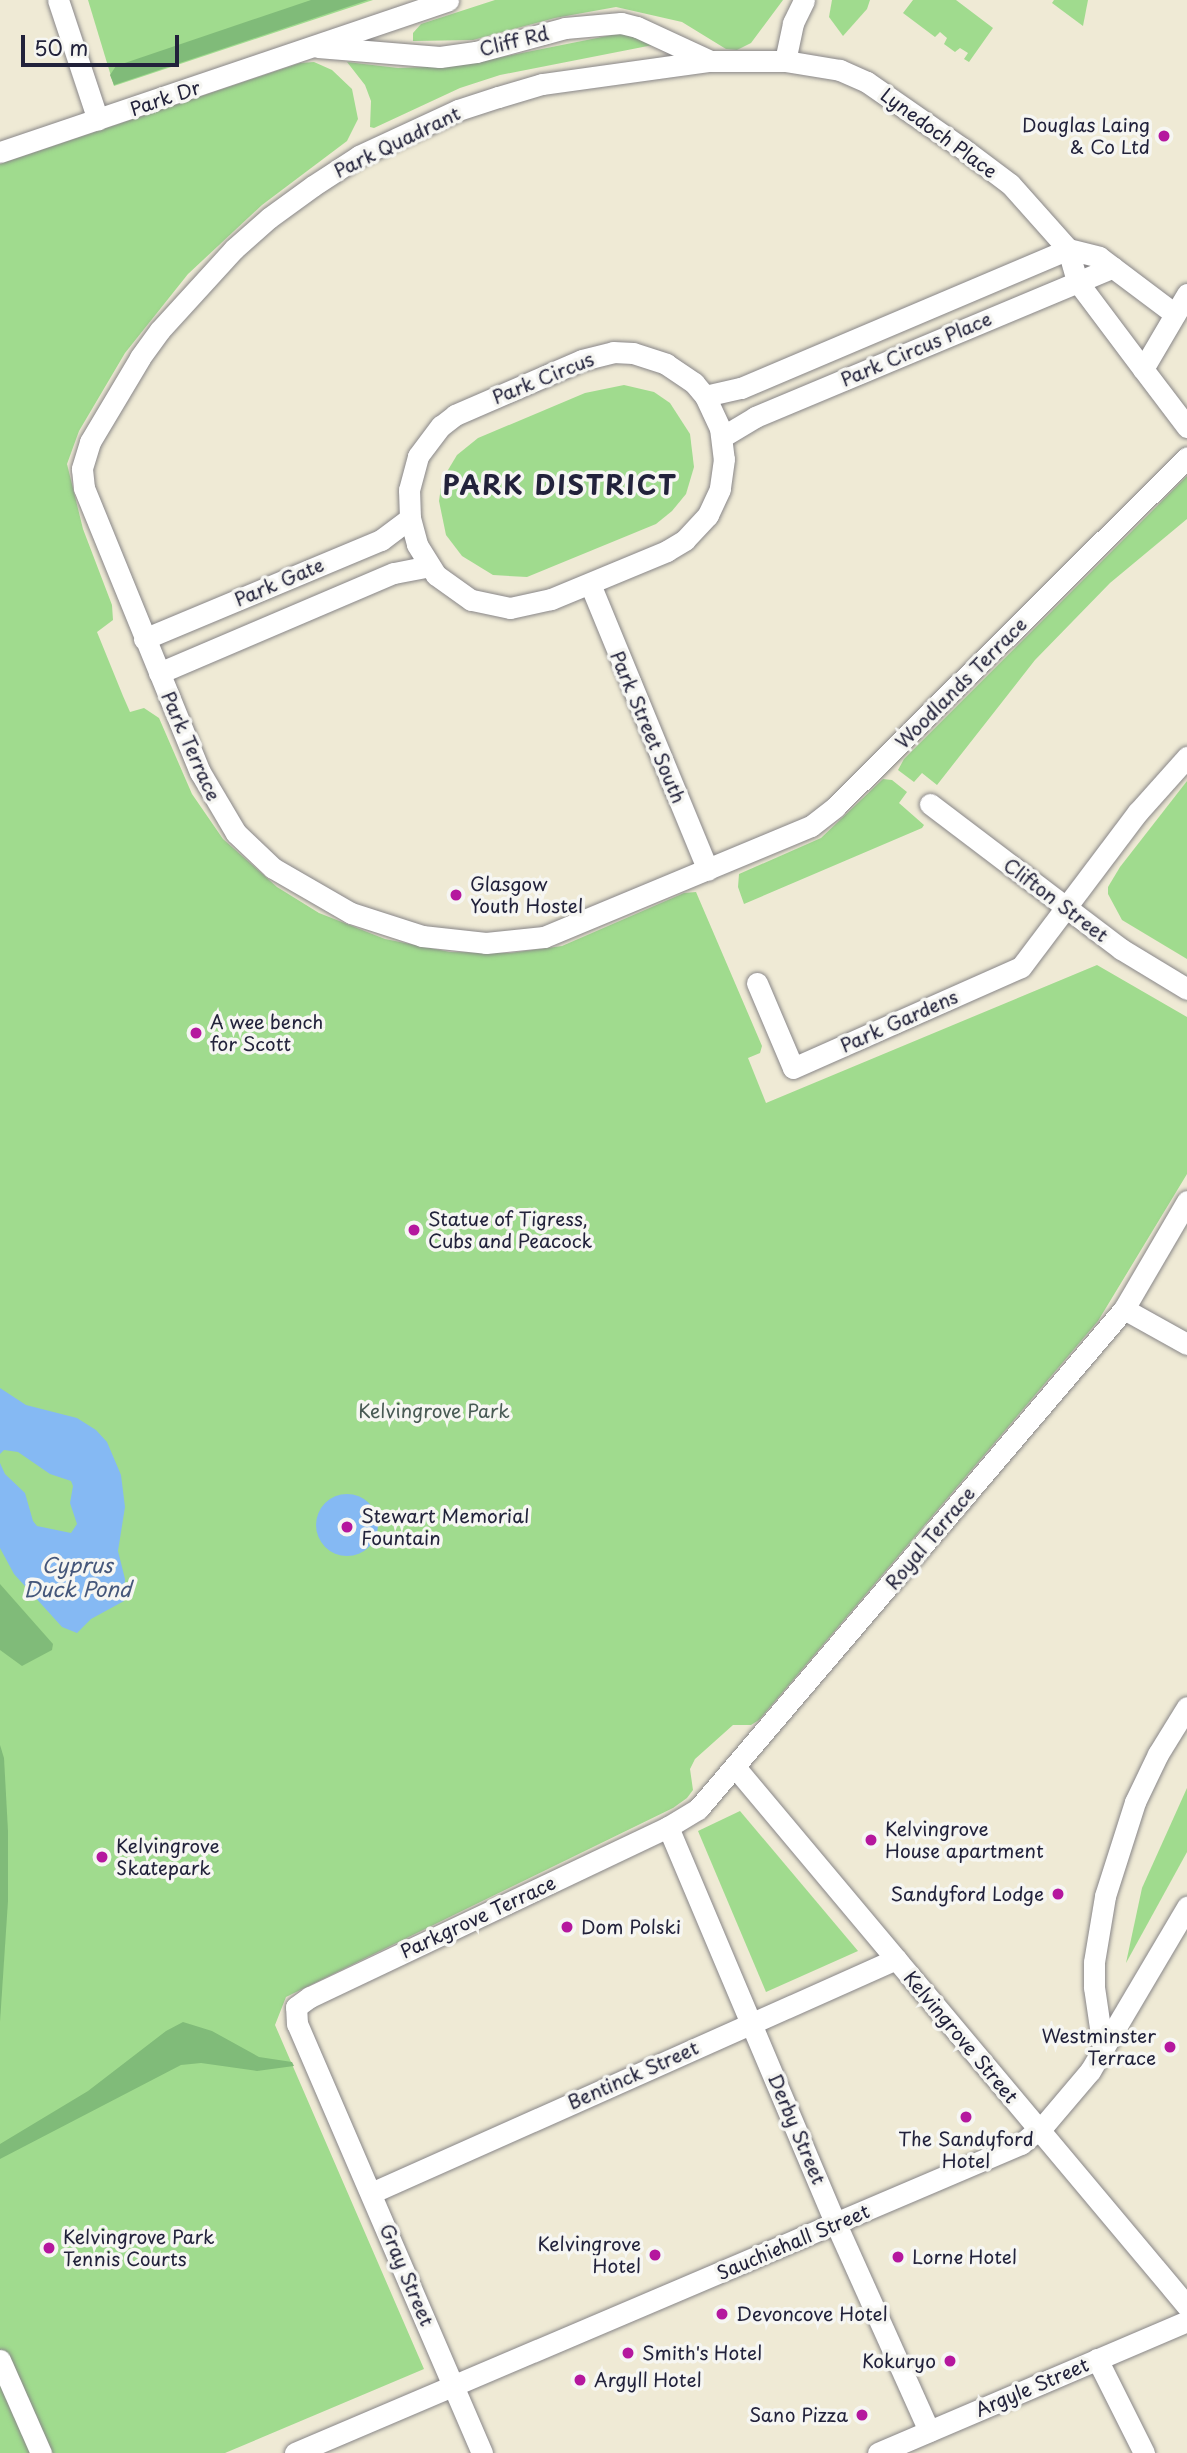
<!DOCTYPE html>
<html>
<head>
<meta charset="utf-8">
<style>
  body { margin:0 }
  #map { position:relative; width:1187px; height:2453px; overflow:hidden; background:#efead5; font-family:"Playpen Sans",sans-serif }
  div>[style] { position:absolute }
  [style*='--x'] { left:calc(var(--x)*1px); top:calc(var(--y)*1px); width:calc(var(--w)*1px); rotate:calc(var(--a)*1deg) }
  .green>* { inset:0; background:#a0db8e }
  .forest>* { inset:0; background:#80bb79 }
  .water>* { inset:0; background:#85b9f3 }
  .round { border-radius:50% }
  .roads { filter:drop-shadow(0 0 2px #888688) drop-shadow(0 0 2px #888688) }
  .minor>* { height:21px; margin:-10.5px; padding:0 10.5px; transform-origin:10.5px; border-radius:10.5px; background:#fff }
  .dots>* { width:19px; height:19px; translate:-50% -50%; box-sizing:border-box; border:4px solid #f6f6f2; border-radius:50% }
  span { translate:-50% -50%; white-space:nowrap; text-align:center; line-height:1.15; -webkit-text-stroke:7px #f6f6f2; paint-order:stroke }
  .street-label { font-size:19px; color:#22223b }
  .poi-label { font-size:19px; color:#22223b }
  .right { translate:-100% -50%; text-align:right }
  .left { translate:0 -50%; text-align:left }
  .park-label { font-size:19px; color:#485a54 }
  .water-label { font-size:21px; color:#45577b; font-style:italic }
  .district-label { font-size:26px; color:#22223b; font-weight:700; letter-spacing:2px }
  .scale { position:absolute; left:21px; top:35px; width:158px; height:32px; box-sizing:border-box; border:4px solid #22223b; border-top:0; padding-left:9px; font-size:21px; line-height:24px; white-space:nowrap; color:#22223b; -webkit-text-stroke:5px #f6f6f2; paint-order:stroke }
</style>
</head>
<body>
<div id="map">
  <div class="green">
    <div style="clip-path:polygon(88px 0,373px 0,114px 86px)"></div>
    <div style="clip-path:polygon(495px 0,783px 0,751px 43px,737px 50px,726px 49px,682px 22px,616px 7px,555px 18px,473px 40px,413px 41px,413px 33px,421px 24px)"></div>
    <div style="clip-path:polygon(832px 0,870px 0,867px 9px,843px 36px,829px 17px)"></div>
    <div style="clip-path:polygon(913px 0,956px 0,993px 28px,969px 62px,964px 59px,968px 53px,960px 48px,955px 52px,944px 44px,947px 38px,940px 32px,935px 37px,903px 13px)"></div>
    <div style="clip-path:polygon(1054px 0,1088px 0,1083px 26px,1052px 3px)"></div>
    <div style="clip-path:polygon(627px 32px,653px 45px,500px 75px,460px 88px,374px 128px,370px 127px,371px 101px,365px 85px,347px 62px,398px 68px,456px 66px)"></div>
    <div style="clip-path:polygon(314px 62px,332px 70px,352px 89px,358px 119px,347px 141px,262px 205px,188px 274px,125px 353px,79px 431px,67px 464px,83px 529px,112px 605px,113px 620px,97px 632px,123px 696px,130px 712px,144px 708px,159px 718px,192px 794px,223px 839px,277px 887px,319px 913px,385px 939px,450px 952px,510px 953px,562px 946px,684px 893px,696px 892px,762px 1046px,760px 1053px,748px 1058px,766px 1103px,1097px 965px,1187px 1017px,1187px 1174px,1098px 1321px,759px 1720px,751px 1725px,733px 1725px,695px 1759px,690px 1769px,693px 1790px,687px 1798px,673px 1808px,286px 1997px,275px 2025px,424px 2369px,225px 2453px,0 2453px,0 164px,300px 63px)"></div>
    <div style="clip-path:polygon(624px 385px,654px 392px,670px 403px,690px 434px,694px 467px,686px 494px,672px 511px,656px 524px,527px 577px,493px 575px,462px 556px,446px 535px,439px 501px,442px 480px,457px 455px,478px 438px,585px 393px)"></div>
    <div style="clip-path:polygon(1187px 476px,1187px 519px,1110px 583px,1035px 660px,937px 785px,922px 773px,914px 782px,898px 770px,904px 759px)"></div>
    <div style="clip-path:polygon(883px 779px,892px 780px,907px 792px,899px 803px,924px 825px,922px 828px,744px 904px,738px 887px,739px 874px,821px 838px)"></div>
    <div style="clip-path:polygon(1187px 781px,1187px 959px,1122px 920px,1108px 894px,1108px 887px,1120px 867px)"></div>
    <div style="clip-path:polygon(1187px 1788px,1187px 1852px,1126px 1963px,1142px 1888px)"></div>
    <div style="clip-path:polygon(740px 1811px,858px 1951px,766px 1992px,698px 1831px)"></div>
  </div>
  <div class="forest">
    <div style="clip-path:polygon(311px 0,368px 0,114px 85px,110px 75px,116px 66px)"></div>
    <div style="clip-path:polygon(0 1584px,53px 1644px,52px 1650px,22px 1666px,0 1650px)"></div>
    <div style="clip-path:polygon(0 1745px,4px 1758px,8px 1831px,8px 1901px,0 2022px)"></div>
    <div style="clip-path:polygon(183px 2022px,212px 2031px,259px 2057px,292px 2062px,294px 2066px,257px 2071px,201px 2063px,181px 2065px,0 2159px,0 2144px,88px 2091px,166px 2031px)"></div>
  </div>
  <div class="water">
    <div style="clip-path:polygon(0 1388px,26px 1405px,77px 1418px,96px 1430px,107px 1442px,121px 1475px,125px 1507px,118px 1551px,125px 1579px,124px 1601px,91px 1619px,77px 1633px,62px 1627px,14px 1574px,0 1548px,0 1463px,5px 1474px,25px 1493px,33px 1521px,37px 1526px,71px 1533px,77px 1524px,70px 1503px,73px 1486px,71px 1481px,50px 1474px,18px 1452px,4px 1450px,0 1454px)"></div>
    <div class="round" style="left:316px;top:1494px;width:62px;height:62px"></div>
  </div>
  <div class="roads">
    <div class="minor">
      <div style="--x:58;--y:0;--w:126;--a:71.6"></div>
      <div style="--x:318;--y:47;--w:122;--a:4.7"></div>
      <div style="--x:440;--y:57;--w:36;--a:-8"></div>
      <div style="--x:476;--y:52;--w:92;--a:-15.1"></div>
      <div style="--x:565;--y:28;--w:56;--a:-5.1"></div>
      <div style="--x:621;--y:23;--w:16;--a:14"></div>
      <div style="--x:637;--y:27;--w:78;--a:24.9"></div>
      <div style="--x:785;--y:61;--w:39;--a:-78"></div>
      <div style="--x:793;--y:23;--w:25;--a:-64"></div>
      <div style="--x:0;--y:152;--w:473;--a:-18.7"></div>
      <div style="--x:1068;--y:249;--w:32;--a:14"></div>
      <div style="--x:1099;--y:257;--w:95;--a:36.9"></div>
      <div style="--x:1187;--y:294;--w:87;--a:120.4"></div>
      <div style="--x:1143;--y:369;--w:73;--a:52.8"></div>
      <div style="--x:613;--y:352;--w:20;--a:3"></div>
      <div style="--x:633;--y:353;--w:35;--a:18"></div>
      <div style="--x:666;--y:364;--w:34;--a:34"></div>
      <div style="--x:694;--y:383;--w:17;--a:50"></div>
      <div style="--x:705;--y:396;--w:35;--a:65"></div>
      <div style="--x:720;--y:428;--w:31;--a:83"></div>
      <div style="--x:724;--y:459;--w:30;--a:98"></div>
      <div style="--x:720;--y:489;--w:29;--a:115"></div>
      <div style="--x:708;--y:515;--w:34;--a:133"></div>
      <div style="--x:685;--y:540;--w:21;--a:149"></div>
      <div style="--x:667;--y:551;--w:126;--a:157.5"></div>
      <div style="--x:551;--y:599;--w:42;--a:167.6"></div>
      <div style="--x:510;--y:608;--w:40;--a:-168"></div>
      <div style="--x:471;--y:600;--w:43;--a:-144.5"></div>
      <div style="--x:436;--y:575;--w:36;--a:-122"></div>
      <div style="--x:417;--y:544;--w:27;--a:-105"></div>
      <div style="--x:410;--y:518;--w:28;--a:-92"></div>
      <div style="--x:409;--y:490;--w:35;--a:-75"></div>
      <div style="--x:418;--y:456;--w:38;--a:-53"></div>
      <div style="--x:441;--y:426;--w:18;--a:-38"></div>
      <div style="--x:455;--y:415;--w:138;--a:-23.4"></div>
      <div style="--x:582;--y:360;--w:32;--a:-14"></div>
      <div style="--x:1143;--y:369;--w:110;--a:-126.9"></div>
      <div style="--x:1077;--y:281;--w:33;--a:-106"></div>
      <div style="--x:1068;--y:249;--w:87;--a:-131.7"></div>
      <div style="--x:1010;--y:184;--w:60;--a:-143.1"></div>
      <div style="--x:962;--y:148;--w:116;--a:-145.2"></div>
      <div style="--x:867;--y:82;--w:30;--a:-156"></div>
      <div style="--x:840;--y:70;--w:56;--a:-170.7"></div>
      <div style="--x:785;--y:61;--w:77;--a:180"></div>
      <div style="--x:708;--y:61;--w:168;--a:172.1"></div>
      <div style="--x:542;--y:84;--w:46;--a:163.5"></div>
      <div style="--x:498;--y:97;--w:42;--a:162"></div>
      <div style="--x:458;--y:110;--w:109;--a:155.1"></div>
      <div style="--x:359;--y:156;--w:55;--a:146.9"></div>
      <div style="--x:313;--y:186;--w:54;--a:144"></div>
      <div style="--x:269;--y:218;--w:47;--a:138.5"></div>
      <div style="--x:234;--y:249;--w:110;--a:132.4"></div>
      <div style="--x:160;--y:330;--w:34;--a:126"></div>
      <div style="--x:140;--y:358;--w:98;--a:120.8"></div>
      <div style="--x:90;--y:442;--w:28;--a:107"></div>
      <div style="--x:82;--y:469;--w:19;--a:84"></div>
      <div style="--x:84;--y:488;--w:307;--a:67.8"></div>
      <div style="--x:200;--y:772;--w:71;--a:59.5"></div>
      <div style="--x:236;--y:833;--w:51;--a:43.4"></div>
      <div style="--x:273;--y:868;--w:90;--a:30"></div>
      <div style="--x:351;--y:913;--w:75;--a:17.9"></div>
      <div style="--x:422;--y:936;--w:64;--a:6.2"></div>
      <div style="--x:486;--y:943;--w:58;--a:-5.9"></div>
      <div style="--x:544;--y:937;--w:289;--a:-22.6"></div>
      <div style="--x:811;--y:826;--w:31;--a:-38"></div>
      <div style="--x:835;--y:807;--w:496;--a:-44.8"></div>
      <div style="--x:705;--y:396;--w:37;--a:-13"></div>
      <div style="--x:741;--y:388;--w:355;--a:-23"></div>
      <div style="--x:722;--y:437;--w:39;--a:-31"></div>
      <div style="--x:755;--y:417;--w:388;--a:-22.7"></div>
      <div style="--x:590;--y:584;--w:309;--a:67.6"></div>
      <div style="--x:144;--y:639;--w:257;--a:-22.7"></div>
      <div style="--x:381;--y:540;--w:36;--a:-37"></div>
      <div style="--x:159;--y:673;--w:255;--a:-23.1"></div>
      <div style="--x:394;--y:573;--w:36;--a:-11"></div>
      <div style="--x:930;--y:804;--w:240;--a:37.2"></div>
      <div style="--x:1121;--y:949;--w:77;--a:31.2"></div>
      <div style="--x:757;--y:983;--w:92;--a:67"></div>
      <div style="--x:793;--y:1068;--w:249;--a:-23.9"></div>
      <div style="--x:1021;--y:967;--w:194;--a:-53"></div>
      <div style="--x:1138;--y:812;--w:74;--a:-48.3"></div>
      <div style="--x:1124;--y:1309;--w:72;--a:29.1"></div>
      <div style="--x:735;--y:1767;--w:703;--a:50.02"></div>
      <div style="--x:668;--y:1827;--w:431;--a:67.1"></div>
      <div style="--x:836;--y:2224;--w:227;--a:65.8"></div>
      <div style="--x:1103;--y:2048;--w:62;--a:-98.4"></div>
      <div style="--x:1094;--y:1987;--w:25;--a:-90"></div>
      <div style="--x:1094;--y:1962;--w:67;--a:-80.5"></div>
      <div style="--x:1105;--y:1896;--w:99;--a:-72.3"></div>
      <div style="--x:1135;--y:1802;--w:53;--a:-64.4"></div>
      <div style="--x:1158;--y:1754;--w:55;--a:-58.3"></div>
      <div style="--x:371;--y:2193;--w:575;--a:-24.02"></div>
      <div style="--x:1097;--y:2359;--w:105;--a:63.4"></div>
      <div style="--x:0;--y:2360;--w:102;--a:66.2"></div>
      <div style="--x:295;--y:2453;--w:789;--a:-23.06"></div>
      <div style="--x:1021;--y:2144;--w:31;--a:-40"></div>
      <div style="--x:1045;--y:2124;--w:70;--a:-49.7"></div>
      <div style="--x:1090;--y:2071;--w:191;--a:-59.4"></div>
      <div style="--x:482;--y:2453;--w:467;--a:-113.3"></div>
      <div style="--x:297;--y:2024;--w:17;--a:-93"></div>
      <div style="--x:296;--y:2007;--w:17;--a:-36"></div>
      <div style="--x:310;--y:1997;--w:396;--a:-25.4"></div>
      <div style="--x:668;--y:1827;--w:35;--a:-31"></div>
      <div style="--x:698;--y:1809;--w:657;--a:-49.57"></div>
      <div style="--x:1124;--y:1309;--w:125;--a:-59.7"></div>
      <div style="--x:878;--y:2453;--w:336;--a:-23.1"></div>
    </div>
  </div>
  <div class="dots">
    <div style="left:1164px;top:136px;background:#b5179e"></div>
    <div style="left:456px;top:895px;background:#b5179e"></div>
    <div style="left:196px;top:1033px;background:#b5179e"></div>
    <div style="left:414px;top:1230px;background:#b5179e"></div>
    <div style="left:347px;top:1527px;background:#b5179e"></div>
    <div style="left:871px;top:1840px;background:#b5179e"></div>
    <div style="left:102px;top:1857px;background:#b5179e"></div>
    <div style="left:1058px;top:1894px;background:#b5179e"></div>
    <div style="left:567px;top:1927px;background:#b5179e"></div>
    <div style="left:1170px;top:2047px;background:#b5179e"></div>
    <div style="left:966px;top:2117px;background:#b5179e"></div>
    <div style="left:49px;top:2248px;background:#b5179e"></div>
    <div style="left:655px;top:2255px;background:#b5179e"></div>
    <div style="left:898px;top:2257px;background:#b5179e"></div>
    <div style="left:722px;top:2314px;background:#b5179e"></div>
    <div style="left:628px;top:2353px;background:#b5179e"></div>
    <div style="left:950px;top:2361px;background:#b5179e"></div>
    <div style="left:580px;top:2380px;background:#b5179e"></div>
    <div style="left:862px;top:2415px;background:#b5179e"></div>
  </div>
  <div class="street-label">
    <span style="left:514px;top:41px;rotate:-14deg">Cliff Rd</span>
    <span style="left:165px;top:98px;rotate:-19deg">Park Dr</span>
    <span style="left:939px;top:133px;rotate:36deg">Lynedoch Place</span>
    <span style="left:397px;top:142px;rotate:-26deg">Park Quadrant</span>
    <span style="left:916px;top:349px;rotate:-23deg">Park Circus Place</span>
    <span style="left:543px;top:378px;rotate:-22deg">Park Circus</span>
    <span style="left:279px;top:582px;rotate:-23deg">Park Gate</span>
    <span style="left:961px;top:683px;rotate:-45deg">Woodlands Terrace</span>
    <span style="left:648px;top:727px;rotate:67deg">Park Street South</span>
    <span style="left:191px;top:746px;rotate:66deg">Park Terrace</span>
    <span style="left:1056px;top:900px;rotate:37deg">Clifton Street</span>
    <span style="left:899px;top:1021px;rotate:-24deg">Park Gardens</span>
    <span style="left:930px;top:1538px;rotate:-50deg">Royal Terrace</span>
    <span style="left:478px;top:1917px;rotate:-25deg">Parkgrove Terrace</span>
    <span style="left:961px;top:2037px;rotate:50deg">Kelvingrove Street</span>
    <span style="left:633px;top:2075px;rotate:-24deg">Bentinck Street</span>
    <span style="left:797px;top:2129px;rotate:67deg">Derby Street</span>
    <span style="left:793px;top:2242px;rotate:-23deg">Sauchiehall Street</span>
    <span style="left:407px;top:2275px;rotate:67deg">Gray Street</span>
    <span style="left:1032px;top:2387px;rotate:-23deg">Argyle Street</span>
  </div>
  <div class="poi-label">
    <span class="right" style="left:1150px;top:136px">Douglas Laing<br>&amp; Co Ltd</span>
    <span class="left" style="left:470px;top:895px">Glasgow<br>Youth Hostel</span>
    <span class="left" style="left:210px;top:1033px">A wee bench<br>for Scott</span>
    <span class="left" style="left:428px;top:1230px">Statue of Tigress,<br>Cubs and Peacock</span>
    <span class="left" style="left:361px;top:1527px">Stewart Memorial<br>Fountain</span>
    <span class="left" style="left:885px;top:1840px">Kelvingrove<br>House apartment</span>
    <span class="left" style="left:116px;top:1857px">Kelvingrove<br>Skatepark</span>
    <span class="right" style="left:1044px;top:1894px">Sandyford Lodge</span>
    <span class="left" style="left:581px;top:1927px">Dom Polski</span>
    <span class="right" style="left:1156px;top:2047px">Westminster<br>Terrace</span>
    <span style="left:966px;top:2150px">The Sandyford<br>Hotel</span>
    <span class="left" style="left:63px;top:2248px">Kelvingrove Park<br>Tennis Courts</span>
    <span class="right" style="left:641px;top:2255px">Kelvingrove<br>Hotel</span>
    <span class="left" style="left:912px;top:2257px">Lorne Hotel</span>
    <span class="left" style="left:736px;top:2314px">Devoncove Hotel</span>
    <span class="left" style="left:642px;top:2353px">Smith's Hotel</span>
    <span class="right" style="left:936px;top:2361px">Kokuryo</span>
    <span class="left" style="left:594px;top:2380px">Argyll Hotel</span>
    <span class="right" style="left:848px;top:2415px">Sano Pizza</span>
  </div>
  <div class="park-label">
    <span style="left:434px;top:1411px">Kelvingrove Park</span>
  </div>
  <div class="water-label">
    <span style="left:77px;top:1576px">Cyprus<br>Duck Pond</span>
  </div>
  <div class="district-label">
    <span style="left:560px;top:485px">PARK DISTRICT</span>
  </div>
  <div class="scale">50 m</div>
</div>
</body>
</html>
